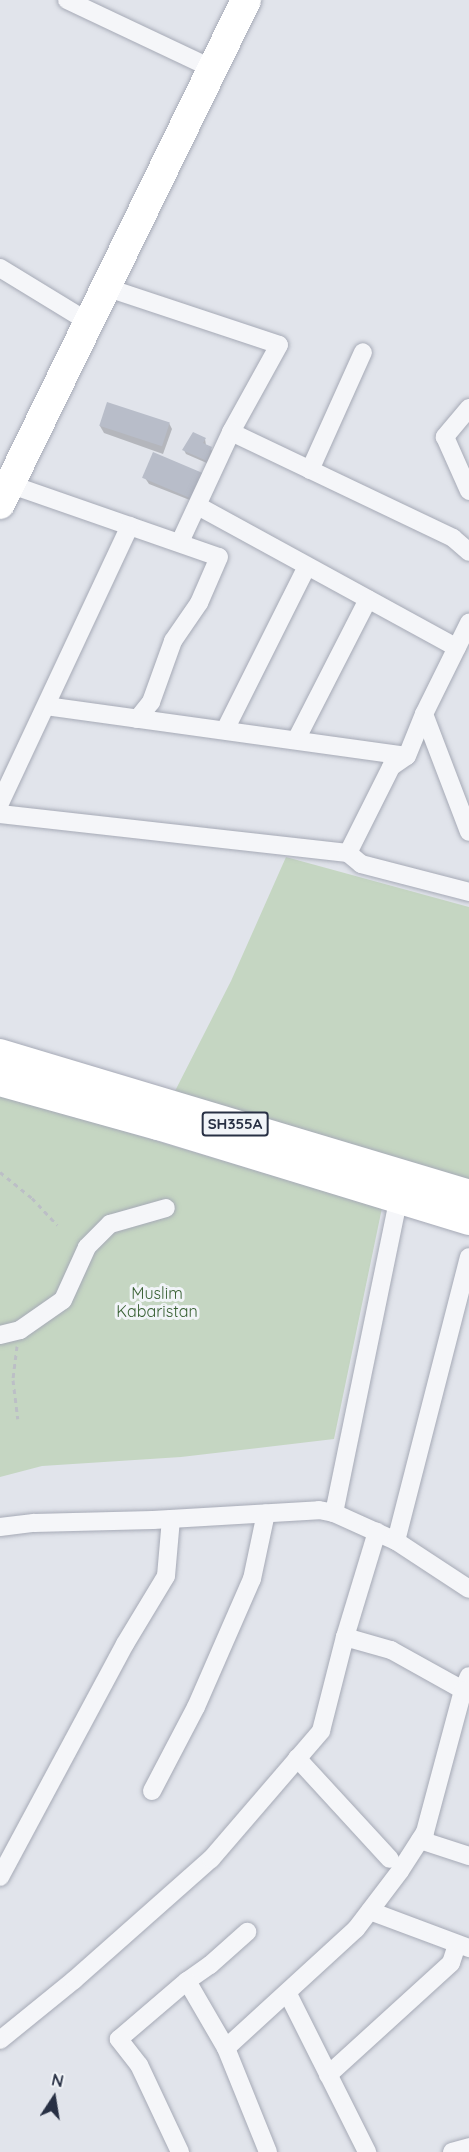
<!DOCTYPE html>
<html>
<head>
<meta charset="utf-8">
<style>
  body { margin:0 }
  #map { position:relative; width:469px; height:2152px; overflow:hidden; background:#e1e4eb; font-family:Quicksand,sans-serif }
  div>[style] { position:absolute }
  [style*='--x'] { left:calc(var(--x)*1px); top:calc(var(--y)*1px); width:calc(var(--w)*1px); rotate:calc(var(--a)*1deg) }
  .green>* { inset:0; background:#c5d6c2 }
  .shadow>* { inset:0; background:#0003 }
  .building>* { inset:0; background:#b8bdc9; transform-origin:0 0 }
  .path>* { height:3px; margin-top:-1.5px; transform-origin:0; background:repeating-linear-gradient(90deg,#bcbfc6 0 4.5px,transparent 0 9px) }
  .roads { filter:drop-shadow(0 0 2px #a6aab6) drop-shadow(0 0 2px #a6aab6) }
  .minor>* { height:18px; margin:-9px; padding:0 9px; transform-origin:9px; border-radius:9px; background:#f5f6f9 }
  .primary>* { height:30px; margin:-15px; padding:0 15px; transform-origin:15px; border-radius:15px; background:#fff }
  span { translate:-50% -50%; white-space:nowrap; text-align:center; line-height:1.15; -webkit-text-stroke:6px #f1f4f8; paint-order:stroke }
  .shield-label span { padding:2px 4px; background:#f1f4f8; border:2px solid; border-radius:4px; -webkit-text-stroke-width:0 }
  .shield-label { font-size:15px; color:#283044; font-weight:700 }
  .park-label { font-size:16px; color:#396134 }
  .north { position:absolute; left:24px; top:2068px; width:60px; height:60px; -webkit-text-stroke:4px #f1f4f8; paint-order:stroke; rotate:12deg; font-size:16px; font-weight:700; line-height:24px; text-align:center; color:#283044 }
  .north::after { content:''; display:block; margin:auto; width:21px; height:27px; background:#283044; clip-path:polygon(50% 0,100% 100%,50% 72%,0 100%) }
</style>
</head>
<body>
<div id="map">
  <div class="green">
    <div style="clip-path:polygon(286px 857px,469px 907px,469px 1190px,174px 1093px,231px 981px)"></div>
    <div style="clip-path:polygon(0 1094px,382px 1208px,334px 1439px,181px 1457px,42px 1466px,0 1477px)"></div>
  </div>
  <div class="shadow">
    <div style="clip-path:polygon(169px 423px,172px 429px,163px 454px,104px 433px,100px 426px)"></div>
    <div style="clip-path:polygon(205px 439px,206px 445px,214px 452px,209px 464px,186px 454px,184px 450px)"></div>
    <div style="clip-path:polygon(206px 476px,200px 504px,149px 484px,145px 478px)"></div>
  </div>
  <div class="building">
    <div style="left:107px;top:402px;width:66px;height:25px;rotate:18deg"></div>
    <div style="clip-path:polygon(193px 432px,206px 438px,203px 443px,212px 447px,207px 461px,182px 450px)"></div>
    <div style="left:153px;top:452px;width:59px;height:28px;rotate:23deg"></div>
  </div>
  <div class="path">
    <div style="--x:0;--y:1172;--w:41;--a:39.1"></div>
    <div style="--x:32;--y:1198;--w:37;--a:47"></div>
    <div style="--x:17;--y:1346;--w:34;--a:97"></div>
    <div style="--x:13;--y:1380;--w:39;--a:83"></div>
  </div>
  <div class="roads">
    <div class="minor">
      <div style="--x:67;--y:0;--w:161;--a:25.3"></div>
      <div style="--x:0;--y:268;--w:105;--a:31.4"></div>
      <div style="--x:108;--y:288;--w:180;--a:18.4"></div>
      <div style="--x:279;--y:345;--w:99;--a:118.9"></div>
      <div style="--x:469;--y:408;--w:38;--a:130"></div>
      <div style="--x:445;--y:437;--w:59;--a:66"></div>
      <div style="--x:310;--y:470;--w:129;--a:-65.8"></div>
      <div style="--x:9;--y:484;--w:222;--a:19.2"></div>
      <div style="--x:219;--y:557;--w:50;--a:113.5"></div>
      <div style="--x:199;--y:603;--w:46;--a:124.4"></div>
      <div style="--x:173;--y:641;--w:65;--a:109.8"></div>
      <div style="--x:151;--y:702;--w:22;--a:129"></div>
      <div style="--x:198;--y:506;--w:295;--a:28.7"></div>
      <div style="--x:180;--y:542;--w:121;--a:-65.1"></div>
      <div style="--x:231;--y:432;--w:246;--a:25.5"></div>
      <div style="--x:453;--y:538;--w:21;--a:41"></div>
      <div style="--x:46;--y:706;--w:364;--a:7.9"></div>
      <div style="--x:407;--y:756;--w:45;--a:-68"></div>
      <div style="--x:424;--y:714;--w:126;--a:69.1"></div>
      <div style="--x:424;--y:714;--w:102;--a:-63.7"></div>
      <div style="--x:225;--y:730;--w:183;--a:-63.4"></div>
      <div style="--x:296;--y:740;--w:158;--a:-62.9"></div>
      <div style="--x:0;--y:803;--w:306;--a:-64.9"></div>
      <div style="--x:0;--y:814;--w:350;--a:6.4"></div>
      <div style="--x:348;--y:853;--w:96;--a:-63.4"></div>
      <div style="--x:391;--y:767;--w:19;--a:-35"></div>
      <div style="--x:348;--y:853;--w:17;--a:40"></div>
      <div style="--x:361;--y:864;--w:112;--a:14.5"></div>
      <div style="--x:0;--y:1335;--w:21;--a:-14"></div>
      <div style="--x:20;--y:1330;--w:52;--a:-34.9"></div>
      <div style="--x:63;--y:1300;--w:58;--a:-65.6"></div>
      <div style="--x:87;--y:1247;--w:33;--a:-45"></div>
      <div style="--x:110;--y:1224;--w:58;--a:-15.9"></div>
      <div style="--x:334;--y:1513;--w:323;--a:-78.4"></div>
      <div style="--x:0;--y:1527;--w:34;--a:-7"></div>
      <div style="--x:34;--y:1523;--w:119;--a:-1.4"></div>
      <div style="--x:153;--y:1520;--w:166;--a:-3.4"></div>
      <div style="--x:319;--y:1510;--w:15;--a:11"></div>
      <div style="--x:334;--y:1513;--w:68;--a:24.3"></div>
      <div style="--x:396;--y:1541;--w:87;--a:33.3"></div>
      <div style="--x:396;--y:1541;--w:293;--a:-75.6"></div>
      <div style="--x:345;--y:1637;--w:110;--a:-73.1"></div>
      <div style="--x:297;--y:1758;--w:137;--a:47.4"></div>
      <div style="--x:152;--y:1791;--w:95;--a:-62.4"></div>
      <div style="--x:196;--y:1707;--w:140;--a:-66.4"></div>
      <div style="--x:252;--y:1579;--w:67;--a:-78"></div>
      <div style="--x:420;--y:1840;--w:52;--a:18.1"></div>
      <div style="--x:0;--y:1877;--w:264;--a:-61.8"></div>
      <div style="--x:125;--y:1644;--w:79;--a:-58.9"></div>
      <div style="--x:166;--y:1576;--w:57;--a:-85"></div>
      <div style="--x:370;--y:1911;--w:106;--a:20.5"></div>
      <div style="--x:187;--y:1981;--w:28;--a:-35"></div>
      <div style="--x:210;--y:1965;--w:50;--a:-41.7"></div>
      <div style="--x:288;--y:1994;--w:177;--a:63.4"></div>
      <div style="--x:0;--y:2040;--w:95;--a:-39"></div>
      <div style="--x:74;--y:1980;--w:183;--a:-41.5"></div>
      <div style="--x:211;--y:1859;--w:169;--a:-49.3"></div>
      <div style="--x:321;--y:1731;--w:97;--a:-75.7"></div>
      <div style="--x:345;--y:1637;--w:48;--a:15.8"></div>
      <div style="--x:391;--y:1650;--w:82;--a:29.1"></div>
      <div style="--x:463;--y:1690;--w:15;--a:-67"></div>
      <div style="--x:328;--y:2075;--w:166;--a:-42.3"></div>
      <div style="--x:451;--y:1963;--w:19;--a:-72"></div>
      <div style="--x:180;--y:2152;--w:96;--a:-115.2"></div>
      <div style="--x:139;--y:2065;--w:33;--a:-128"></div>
      <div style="--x:119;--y:2039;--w:89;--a:-40.5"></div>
      <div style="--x:187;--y:1981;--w:78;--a:59.8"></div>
      <div style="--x:268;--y:2152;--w:112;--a:-112"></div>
      <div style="--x:226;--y:2048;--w:176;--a:-42.5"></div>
      <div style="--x:356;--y:1929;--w:73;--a:-52.8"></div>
      <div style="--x:400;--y:1871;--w:46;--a:-57.3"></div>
      <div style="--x:425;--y:1832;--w:147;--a:-75"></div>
      <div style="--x:463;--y:1690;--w:6;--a:18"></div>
      <div style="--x:452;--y:2152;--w:18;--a:-16"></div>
    </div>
    <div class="primary">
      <div style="--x:0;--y:504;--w:561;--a:-63.98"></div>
      <div style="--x:0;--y:1054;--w:490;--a:16.7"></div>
      <div style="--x:0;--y:1081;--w:164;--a:15.6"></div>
      <div style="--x:158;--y:1125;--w:325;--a:17"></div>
    </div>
  </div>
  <div class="shield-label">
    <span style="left:235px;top:1124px">SH355A</span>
  </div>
  <div class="park-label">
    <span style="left:157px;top:1302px">Muslim<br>Kabaristan</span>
  </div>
  <div class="north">N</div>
</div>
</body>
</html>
